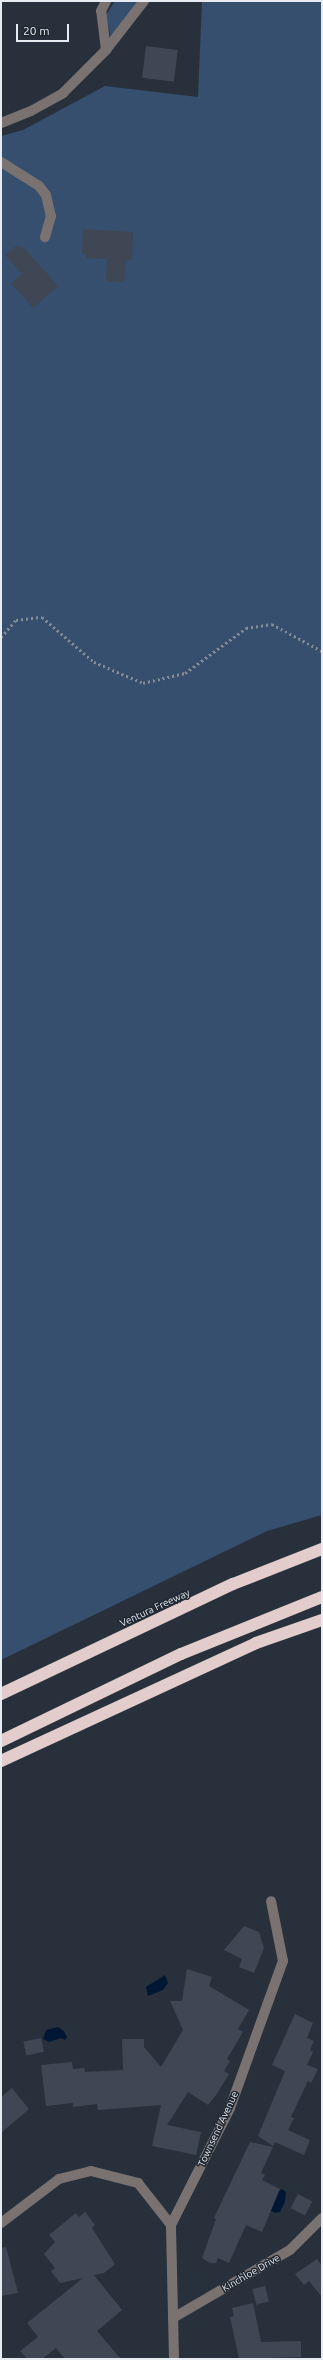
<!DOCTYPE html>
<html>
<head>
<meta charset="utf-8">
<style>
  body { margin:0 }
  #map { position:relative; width:323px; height:2360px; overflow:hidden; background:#28313b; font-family:Ubuntu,sans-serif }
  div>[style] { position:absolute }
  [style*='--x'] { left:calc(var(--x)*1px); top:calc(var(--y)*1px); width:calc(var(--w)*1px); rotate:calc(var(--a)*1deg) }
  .green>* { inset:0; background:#364f6e }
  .water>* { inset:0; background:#001734 }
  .building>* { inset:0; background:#3e4753; transform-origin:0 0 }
  .path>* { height:2.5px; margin-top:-1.25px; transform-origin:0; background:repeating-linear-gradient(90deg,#858c94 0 2px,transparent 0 5px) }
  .minor>* { height:10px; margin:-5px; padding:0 5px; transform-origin:5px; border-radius:5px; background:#7a7271 }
  .highway>* { height:12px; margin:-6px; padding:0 6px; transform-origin:6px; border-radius:6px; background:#e2cdcc }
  span { translate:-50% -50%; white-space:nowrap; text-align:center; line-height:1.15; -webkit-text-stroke:3px #1f2731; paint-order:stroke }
  .street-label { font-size:10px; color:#e6ebf2 }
  .frame { position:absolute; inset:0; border:2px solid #e6ebf2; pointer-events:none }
  .scale { position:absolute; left:16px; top:24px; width:53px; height:18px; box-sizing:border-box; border:2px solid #e6ebf2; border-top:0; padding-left:5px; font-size:12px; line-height:14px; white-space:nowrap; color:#e6ebf2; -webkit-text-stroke:3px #1f2731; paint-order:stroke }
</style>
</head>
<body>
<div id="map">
  <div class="green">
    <div style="clip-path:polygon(115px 1px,144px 1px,111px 38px,106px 15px)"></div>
    <div style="clip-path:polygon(202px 1px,322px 1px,322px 1515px,267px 1531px,1px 1660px,1px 136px,23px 130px,105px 86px,198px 97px)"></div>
  </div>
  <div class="water">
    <div style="clip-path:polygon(165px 1975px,168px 1983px,163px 1990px,148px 1996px,146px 1987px)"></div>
    <div style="clip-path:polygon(58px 2027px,64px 2031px,67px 2037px,65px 2040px,61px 2038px,49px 2042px,43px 2039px,46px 2030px)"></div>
    <div style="clip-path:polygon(282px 2189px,286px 2192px,285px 2202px,280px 2212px,275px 2213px,268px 2209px,273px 2205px,277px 2192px)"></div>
  </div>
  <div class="building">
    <div style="left:146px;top:46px;width:32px;height:32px;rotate:7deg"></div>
    <div style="clip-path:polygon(83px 229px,133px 232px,132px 260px,126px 260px,124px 282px,106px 281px,107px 259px,86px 258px,86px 254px,82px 254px)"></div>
    <div style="clip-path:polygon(16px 246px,24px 248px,58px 286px,33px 308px,11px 283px,22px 274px,5px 255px)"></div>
    <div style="clip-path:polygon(244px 1926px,259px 1932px,264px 1948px,254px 1973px,239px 1967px,242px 1959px,224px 1950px)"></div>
    <div style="clip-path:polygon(187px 1969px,212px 1977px,209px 1986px,249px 2010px,238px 2029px,243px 2032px,227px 2059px,230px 2061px,224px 2071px,229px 2074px,216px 2095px,208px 2105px,188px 2092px,167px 2125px,201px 2132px,196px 2155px,152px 2146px,161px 2105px,98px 2110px,97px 2104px,73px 2107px,73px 2103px,46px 2106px,41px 2065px,72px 2062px,73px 2069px,84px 2068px,85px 2072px,123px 2070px,122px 2039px,144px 2039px,144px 2047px,161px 2067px,183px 2030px,170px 2001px,182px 2001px)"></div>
    <div style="clip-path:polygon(295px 2014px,313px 2023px,307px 2038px,314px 2041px,310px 2050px,313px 2052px,307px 2065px,318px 2069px,311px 2083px,308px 2081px,291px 2117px,294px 2118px,288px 2130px,310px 2140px,304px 2155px,275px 2142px,273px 2146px,258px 2136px,285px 2071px,272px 2065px)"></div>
    <div style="left:41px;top:2038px;width:14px;height:18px;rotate:78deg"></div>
    <div style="clip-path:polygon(12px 2088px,29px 2109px,1px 2133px,1px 2097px)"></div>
    <div style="clip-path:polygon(250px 2142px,273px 2147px,261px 2173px,265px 2175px,262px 2180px,280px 2189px,262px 2232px,246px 2225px,229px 2263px,218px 2258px,216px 2263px,210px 2263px,202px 2258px,216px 2219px,214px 2218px)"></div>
    <div style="left:298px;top:2194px;width:16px;height:16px;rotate:27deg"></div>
    <div style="clip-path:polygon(85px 2212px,95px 2225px,92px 2228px,115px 2264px,104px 2273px,94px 2275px,122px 2310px,97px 2331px,121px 2359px,65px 2359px,56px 2348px,42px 2359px,27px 2359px,20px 2351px,38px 2337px,27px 2323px,83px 2278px,60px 2283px,51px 2271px,55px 2268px,44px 2254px,55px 2242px,49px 2235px,76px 2213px,79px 2217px)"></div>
    <div style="clip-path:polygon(6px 2247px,18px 2293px,1px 2296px,1px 2248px)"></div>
    <div style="clip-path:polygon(317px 2259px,322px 2266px,322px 2297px,309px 2281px,304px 2285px,295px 2274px)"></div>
    <div style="left:265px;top:2286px;width:16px;height:13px;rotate:76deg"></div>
    <div style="clip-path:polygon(253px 2303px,261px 2342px,301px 2341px,301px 2357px,239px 2359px,230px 2317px,234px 2316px,232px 2308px)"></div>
  </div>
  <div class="path">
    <div style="--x:1;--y:637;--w:23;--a:-49"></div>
    <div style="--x:16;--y:620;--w:26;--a:-7"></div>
    <div style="--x:42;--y:617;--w:69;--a:40.9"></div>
    <div style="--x:94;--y:662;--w:53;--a:23.2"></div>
    <div style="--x:143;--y:683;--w:43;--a:-13.4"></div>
    <div style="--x:185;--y:673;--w:76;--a:-36.4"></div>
    <div style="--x:246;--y:628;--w:26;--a:-9"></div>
    <div style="--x:272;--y:624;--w:57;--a:28.4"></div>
  </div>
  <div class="minor">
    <div style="--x:106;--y:50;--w:39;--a:-97"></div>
    <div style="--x:101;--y:11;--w:11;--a:-63"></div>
    <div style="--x:1;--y:123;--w:32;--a:-22"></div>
    <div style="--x:31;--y:111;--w:37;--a:-29"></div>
    <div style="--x:63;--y:93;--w:61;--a:-45"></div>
    <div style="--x:106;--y:50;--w:62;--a:-52.2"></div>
    <div style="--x:1;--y:162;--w:45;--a:32.3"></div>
    <div style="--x:39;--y:186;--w:11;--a:52"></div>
    <div style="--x:46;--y:195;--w:22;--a:77"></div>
    <div style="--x:51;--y:216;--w:22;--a:106"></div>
    <div style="--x:1;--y:2223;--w:73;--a:-37.2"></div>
    <div style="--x:59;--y:2179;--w:33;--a:-14"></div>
    <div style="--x:91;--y:2171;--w:49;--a:14.3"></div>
    <div style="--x:138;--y:2183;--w:53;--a:51.8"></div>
    <div style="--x:173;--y:2318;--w:135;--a:-30.2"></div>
    <div style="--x:290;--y:2250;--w:45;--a:-45"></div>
    <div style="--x:174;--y:2359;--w:134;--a:-91.3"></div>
    <div style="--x:171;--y:2225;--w:131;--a:-63.2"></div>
    <div style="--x:230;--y:2108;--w:156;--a:-70.2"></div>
    <div style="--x:283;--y:1961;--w:61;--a:-101.3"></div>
  </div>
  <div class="highway">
    <div style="--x:1;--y:1694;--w:257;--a:-25.4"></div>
    <div style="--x:233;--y:1584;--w:96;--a:-21.5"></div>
    <div style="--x:1;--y:1741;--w:200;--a:-25.8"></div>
    <div style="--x:181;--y:1654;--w:152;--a:-22"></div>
    <div style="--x:1;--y:1761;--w:281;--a:-24.8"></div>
    <div style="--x:256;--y:1643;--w:70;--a:-19.2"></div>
  </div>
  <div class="street-label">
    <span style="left:155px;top:1608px;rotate:-25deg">Ventura Freeway</span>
    <span style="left:218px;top:2129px;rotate:-65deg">Townsend Avenue</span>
    <span style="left:251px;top:2273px;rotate:-30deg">Kinchloe Drive</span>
  </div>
  <div class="frame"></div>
  <div class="scale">20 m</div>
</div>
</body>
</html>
